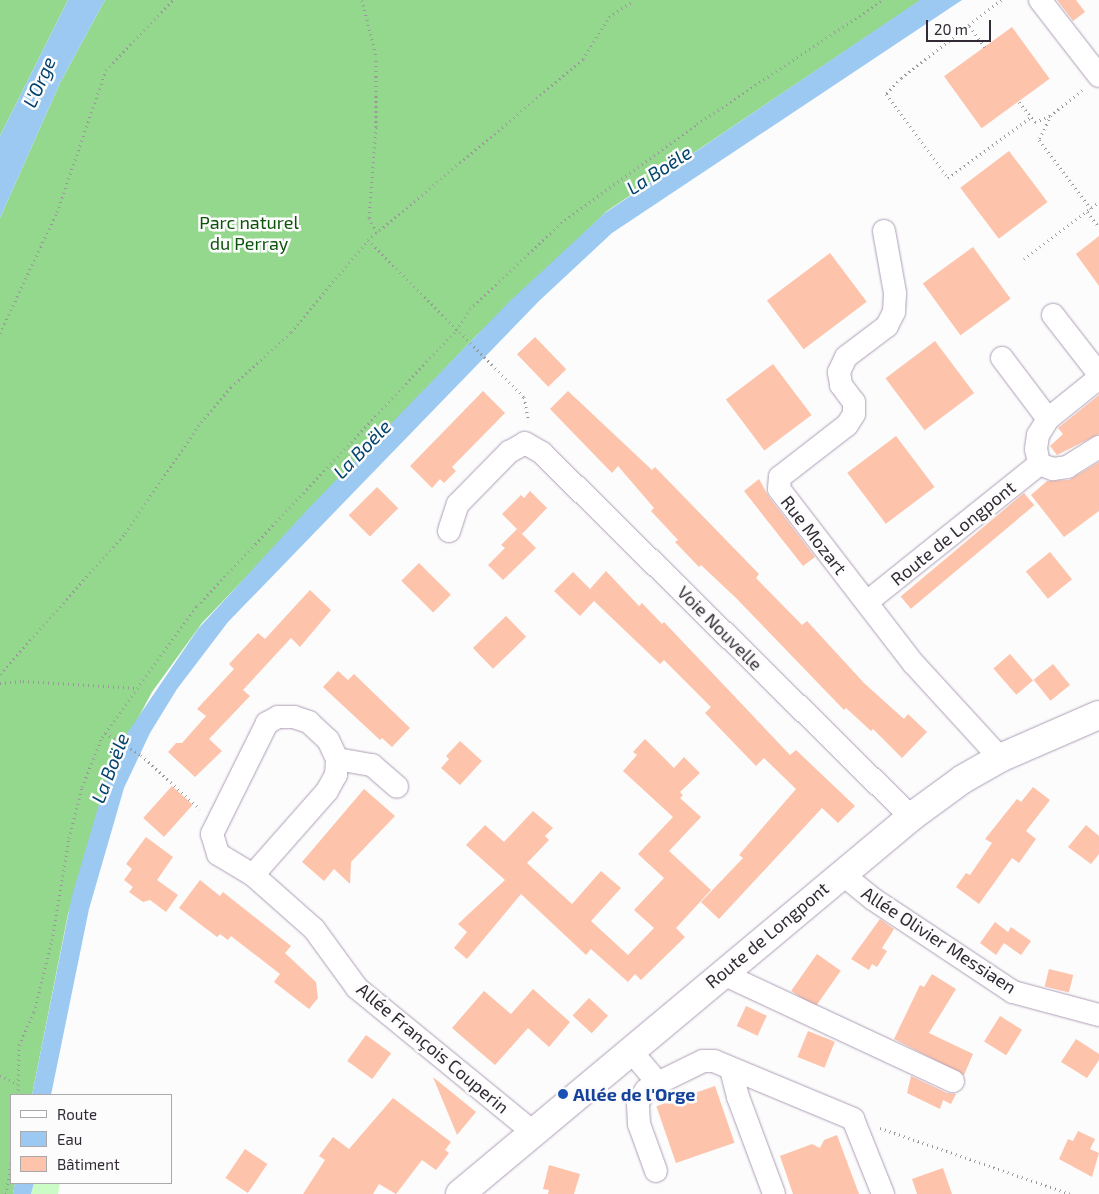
<!DOCTYPE html>
<html>
<head>
<meta charset="utf-8">
<style>
  body { margin:0 }
  #map { position:relative; width:1099px; height:1194px; overflow:hidden; background:#fcfcfc; font-family:"Exo 2",sans-serif }
  div>[style] { position:absolute }
  [style*='--x'] { left:calc(var(--x)*1px); top:calc(var(--y)*1px); width:calc(var(--w)*1px); rotate:calc(var(--a)*1deg) }
  .green>* { inset:0; background:#cbfcc6 }
  .forest>* { inset:0; background:#94d88d }
  .water>* { inset:0; background:#9bc9f1 }
  .building>* { inset:0; background:#fdc3ab; transform-origin:0 0 }
  .path>* { height:3px; margin-top:-1.5px; transform-origin:0; background:repeating-linear-gradient(90deg,#9a979b 0 1px,transparent 0 5px) }
  .roads { filter:drop-shadow(0 0 1px #ae9db6) drop-shadow(0 0 1px #ae9db6) }
  .minor>* { height:22px; margin:-11px; padding:0 11px; transform-origin:11px; border-radius:11px; background:#fff }
  .major>* { height:28px; margin:-14px; padding:0 14px; transform-origin:14px; border-radius:14px; background:#fff }
  .dots>* { width:14px; height:14px; translate:-50% -50%; box-sizing:border-box; border:2px solid #fcfcfc; border-radius:50% }
  span { translate:-50% -50%; white-space:nowrap; text-align:center; line-height:1.15; -webkit-text-stroke:5px #fcfcfc; paint-order:stroke }
  .park-label { font-size:18px; color:#0d5309 }
  .street-label { font-size:18px; color:#322b35 }
  .transit-label { font-size:18px; color:#164399; font-weight:700 }
  .left { translate:0 -50%; text-align:left }
  .water-label { font-size:19px; color:#02436d; font-style:italic }
  .legend { position:absolute; left:10px; top:1094px; width:162px; height:90px; box-sizing:border-box; background:#fcfcfc; border:1px solid #aba8ac; margin:0; padding:6px 9px; list-style:none; font-size:15px; color:#322b35 }
  .legend li { display:flex; align-items:center; gap:10px; height:25px }
  .legend b { width:25px; border:1px solid #aba8ac }
  .scale { position:absolute; left:926px; top:20px; width:65px; height:22px; box-sizing:border-box; border:2px solid #322b35; border-top:0; padding-left:6px; font-size:15px; line-height:18px; white-space:nowrap; color:#322b35; -webkit-text-stroke:4px #fcfcfc; paint-order:stroke }
</style>
</head>
<body>
<div id="map">
  <div class="green">
    <div style="clip-path:polygon(34px 1183px,60px 1183px,58px 1194px,31px 1194px)"></div>
  </div>
  <div class="forest">
    <div style="clip-path:polygon(0 0,68px 0,0 136px)"></div>
    <div style="clip-path:polygon(105px 0,921px 0,607px 211px,475px 337px,202px 623px,152px 692px,108px 774px,68px 914px,32px 1095px,11px 1095px,11px 1183px,15px 1183px,13px 1194px,0 1194px,0 218px,60px 83px)"></div>
  </div>
  <div class="water">
    <div style="clip-path:polygon(68px 0,105px 0,60px 83px,0 218px,0 136px)"></div>
    <div style="clip-path:polygon(920px 0,962px 0,612px 233px,539px 301px,228px 622px,177px 689px,150px 733px,124px 788px,89px 909px,51px 1095px,32px 1095px,72px 896px,107px 777px,126px 735px,198px 629px,307px 510px,510px 301px,605px 213px)"></div>
    <div style="clip-path:polygon(15px 1183px,34px 1183px,31px 1194px,13px 1194px)"></div>
  </div>
  <div class="building">
    <div style="clip-path:polygon(1057px 0,1076px 0,1085px 12px,1073px 21px)"></div>
    <div style="left:1012px;top:27px;width:64px;height:84px;rotate:54deg"></div>
    <div style="left:1009px;top:151px;width:64px;height:61px;rotate:53deg"></div>
    <div style="clip-path:polygon(1099px 236px,1099px 286px,1076px 254px)"></div>
    <div style="left:973px;top:247px;width:64px;height:62px;rotate:54deg"></div>
    <div style="left:830px;top:253px;width:61px;height:79px;rotate:53deg"></div>
    <div style="left:535px;top:337px;width:45px;height:25px;rotate:46deg"></div>
    <div style="left:935px;top:341px;width:65px;height:62px;rotate:53deg"></div>
    <div style="left:773px;top:364px;width:64px;height:59px;rotate:53deg"></div>
    <div style="clip-path:polygon(483px 391px,505px 413px,452px 467px,456px 471px,444px 483px,440px 479px,432px 488px,410px 466px)"></div>
    <div style="clip-path:polygon(568px 391px,652px 470px,655px 467px,759px 574px,756px 578px,802px 625px,807px 621px,864px 683px,904px 719px,908px 714px,927px 732px,902px 758px,873px 729px,871px 731px,846px 708px,844px 710px,736px 598px,701px 565px,699px 567px,675px 542px,678px 540px,651px 511px,654px 508px,618px 466px,612px 473px,550px 409px)"></div>
    <div style="clip-path:polygon(1099px 395px,1099px 434px,1057px 455px,1050px 446px,1063px 434px,1058px 428px)"></div>
    <div style="left:896px;top:436px;width:64px;height:61px;rotate:53deg"></div>
    <div style="clip-path:polygon(1099px 462px,1099px 511px,1064px 537px,1031px 495px,1047px 481px,1069px 480px)"></div>
    <div style="clip-path:polygon(759px 479px,769px 497px,815px 557px,803px 566px,744px 491px)"></div>
    <div style="left:377px;top:487px;width:30px;height:40px;rotate:45deg"></div>
    <div style="clip-path:polygon(530px 491px,547px 508px,522px 534px,502px 514px,521px 495px,524px 498px)"></div>
    <div style="left:1024px;top:493px;width:16px;height:161px;rotate:50deg"></div>
    <div style="clip-path:polygon(517px 529px,536px 548px,503px 580px,488px 565px,505px 548px,501px 545px)"></div>
    <div style="left:1050px;top:552px;width:35px;height:31px;rotate:51deg"></div>
    <div style="left:419px;top:563px;width:45px;height:25px;rotate:45deg"></div>
    <div style="clip-path:polygon(606px 571px,639px 606px,642px 603px,662px 624px,664px 622px,790px 755px,796px 750px,855px 806px,838px 823px,822px 808px,719px 919px,701px 902px,743px 858px,739px 855px,796px 789px,764px 758px,756px 766px,705px 713px,711px 707px,664px 660px,660px 664px,594px 601px,580px 616px,554px 591px,573px 572px,590px 589px)"></div>
    <div style="clip-path:polygon(310px 590px,331px 610px,300px 647px,291px 638px,243px 690px,250px 696px,209px 739px,222px 751px,195px 777px,168px 752px,176px 743px,182px 743px,206px 716px,197px 709px,234px 669px,229px 664px,258px 633px,265px 639px)"></div>
    <div style="left:506px;top:616px;width:29px;height:46px;rotate:46deg"></div>
    <div style="left:1010px;top:654px;width:35px;height:22px;rotate:49deg"></div>
    <div style="left:1053px;top:664px;width:27px;height:25px;rotate:51deg"></div>
    <div style="clip-path:polygon(338px 671px,348px 680px,354px 674px,410px 728px,392px 747px,382px 738px,380px 740px,323px 687px)"></div>
    <div style="clip-path:polygon(645px 739px,674px 768px,684px 757px,700px 773px,680px 792px,683px 795px,680px 798px,701px 817px,669px 851px,711px 890px,676px 928px,685px 937px,641px 980px,635px 974px,628px 982px,591px 949px,586px 955px,521px 894px,467px 959px,454px 948px,467px 932px,458px 924px,505px 880px,466px 845px,485px 825px,504px 842px,533px 811px,553px 828px,545px 836px,549px 840px,527px 863px,572px 904px,601px 871px,621px 888px,591px 921px,628px 955px,654px 928px,634px 910px,664px 878px,638px 854px,673px 817px,623px 771px,637px 755px,633px 752px)"></div>
    <div style="clip-path:polygon(460px 741px,482px 761px,460px 785px,441px 768px,449px 759px,446px 756px)"></div>
    <div style="left:172px;top:786px;width:28px;height:43px;rotate:42deg"></div>
    <div style="clip-path:polygon(1033px 787px,1050px 800px,1026px 831px,1036px 839px,1019px 863px,1012px 858px,979px 904px,956px 887px,966px 873px,970px 875px,992px 843px,985px 839px,1017px 799px,1021px 802px)"></div>
    <div style="clip-path:polygon(364px 789px,395px 816px,351px 862px,350px 884px,334px 869px,324px 881px,302px 862px)"></div>
    <div style="clip-path:polygon(1086px 825px,1099px 836px,1099px 854px,1091px 864px,1068px 847px)"></div>
    <div style="clip-path:polygon(146px 837px,173px 857px,157px 880px,178px 895px,166px 912px,150px 900px,143px 902px,129px 892px,133px 887px,124px 880px,132px 869px,126px 864px)"></div>
    <div style="clip-path:polygon(200px 880px,220px 896px,223px 892px,291px 946px,285px 953px,316px 982px,318px 998px,309px 1009px,274px 982px,280px 974px,231px 936px,228px 940px,220px 934px,217px 937px,179px 908px)"></div>
    <div style="clip-path:polygon(880px 919px,894px 929px,882px 948px,887px 951px,877px 967px,872px 964px,869px 970px,851px 959px)"></div>
    <div style="clip-path:polygon(995px 922px,1008px 932px,1011px 927px,1031px 941px,1021px 955px,1004px 943px,996px 955px,980px 943px)"></div>
    <div style="left:817px;top:954px;width:29px;height:45px;rotate:35deg"></div>
    <div style="left:1049px;top:969px;width:25px;height:18px;rotate:14deg"></div>
    <div style="clip-path:polygon(932px 974px,956px 989px,929px 1033px,973px 1054px,964px 1075px,894px 1039px,920px 985px,924px 987px)"></div>
    <div style="clip-path:polygon(533px 989px,570px 1022px,549px 1047px,528px 1028px,495px 1065px,452px 1028px,484px 991px,511px 1014px)"></div>
    <div style="left:589px;top:998px;width:26px;height:24px;rotate:43deg"></div>
    <div style="left:746px;top:1006px;width:23px;height:22px;rotate:25deg"></div>
    <div style="left:1000px;top:1016px;width:26px;height:30px;rotate:32deg"></div>
    <div style="left:808px;top:1031px;width:29px;height:28px;rotate:22deg"></div>
    <div style="left:366px;top:1035px;width:31px;height:32px;rotate:36deg"></div>
    <div style="clip-path:polygon(1076px 1039px,1099px 1054px,1099px 1060px,1087px 1078px,1061px 1062px)"></div>
    <div style="clip-path:polygon(911px 1076px,947px 1093px,956px 1094px,951px 1104px,943px 1100px,940px 1109px,907px 1093px)"></div>
    <div style="clip-path:polygon(433px 1077px,476px 1112px,457px 1135px)"></div>
    <div style="left:715px;top:1086px;width:60px;height:62px;rotate:71deg"></div>
    <div style="clip-path:polygon(393px 1098px,451px 1142px,445px 1150px,449px 1153px,436px 1170px,422px 1160px,396px 1194px,379px 1184px,373px 1194px,303px 1194px,325px 1160px,319px 1156px,333px 1137px,349px 1149px)"></div>
    <div style="clip-path:polygon(1078px 1131px,1095px 1139px,1090px 1149px,1099px 1153px,1092px 1177px,1059px 1159px,1068px 1139px,1073px 1141px)"></div>
    <div style="clip-path:polygon(837px 1135px,859px 1194px,793px 1194px,780px 1156px,812px 1144px,820px 1148px,824px 1140px)"></div>
    <div style="left:245px;top:1149px;width:27px;height:35px;rotate:34deg"></div>
    <div style="clip-path:polygon(549px 1165px,580px 1174px,574px 1194px,548px 1194px,549px 1190px,543px 1189px)"></div>
    <div style="clip-path:polygon(943px 1168px,952px 1194px,917px 1194px,912px 1179px)"></div>
  </div>
  <div class="path">
    <div style="--x:362;--y:0;--w:58;--a:76"></div>
    <div style="--x:376;--y:56;--w:71;--a:90"></div>
    <div style="--x:376;--y:127;--w:91;--a:94.4"></div>
    <div style="--x:369;--y:218;--w:17;--a:62"></div>
    <div style="--x:969;--y:25;--w:41;--a:-38"></div>
    <div style="--x:985;--y:47;--w:27;--a:-126"></div>
    <div style="--x:969;--y:25;--w:86;--a:142.1"></div>
    <div style="--x:901;--y:78;--w:22;--a:133"></div>
    <div style="--x:886;--y:94;--w:104;--a:53.6"></div>
    <div style="--x:948;--y:178;--w:103;--a:-36.3"></div>
    <div style="--x:1082;--y:90;--w:40;--a:141"></div>
    <div style="--x:1051;--y:115;--w:28;--a:116"></div>
    <div style="--x:1039;--y:140;--w:86;--a:53"></div>
    <div style="--x:1019;--y:102;--w:26;--a:51"></div>
    <div style="--x:1035;--y:122;--w:16;--a:-22"></div>
    <div style="--x:1087;--y:212;--w:19;--a:51"></div>
    <div style="--x:368;--y:240;--w:221;--a:45.2"></div>
    <div style="--x:524;--y:397;--w:25;--a:79"></div>
    <div style="--x:1024;--y:259;--w:94;--a:-37.2"></div>
    <div style="--x:0;--y:333;--w:134;--a:-64.8"></div>
    <div style="--x:57;--y:212;--w:150;--a:-71"></div>
    <div style="--x:106;--y:70;--w:97;--a:-46.3"></div>
    <div style="--x:0;--y:674;--w:188;--a:-48.4"></div>
    <div style="--x:125;--y:533;--w:135;--a:-55.6"></div>
    <div style="--x:201;--y:422;--w:46;--a:-49.4"></div>
    <div style="--x:231;--y:387;--w:81;--a:-42.5"></div>
    <div style="--x:291;--y:332;--w:120;--a:-50.1"></div>
    <div style="--x:368;--y:240;--w:281;--a:-40.1"></div>
    <div style="--x:583;--y:59;--w:49;--a:-58.2"></div>
    <div style="--x:609;--y:17;--w:30;--a:-34"></div>
    <div style="--x:0;--y:683;--w:23;--a:-5"></div>
    <div style="--x:23;--y:681;--w:115;--a:3.5"></div>
    <div style="--x:105;--y:733;--w:42;--a:31.4"></div>
    <div style="--x:141;--y:755;--w:80;--a:42.5"></div>
    <div style="--x:0;--y:1075;--w:19;--a:28"></div>
    <div style="--x:18;--y:1095;--w:50;--a:-88.9"></div>
    <div style="--x:19;--y:1045;--w:36;--a:-66"></div>
    <div style="--x:34;--y:1012;--w:74;--a:-76"></div>
    <div style="--x:52;--y:940;--w:103;--a:-80.5"></div>
    <div style="--x:69;--y:838;--w:53;--a:-75.7"></div>
    <div style="--x:82;--y:787;--w:54;--a:-68.2"></div>
    <div style="--x:102;--y:737;--w:162;--a:-54.1"></div>
    <div style="--x:197;--y:606;--w:378;--a:-46.8"></div>
    <div style="--x:456;--y:330;--w:25;--a:-56"></div>
    <div style="--x:470;--y:309;--w:125;--a:-43.4"></div>
    <div style="--x:561;--y:223;--w:168;--a:-36.1"></div>
    <div style="--x:697;--y:124;--w:224;--a:-33.7"></div>
    <div style="--x:880;--y:1128;--w:202;--a:19.1"></div>
    <div style="--x:6;--y:1194;--w:33;--a:-81"></div>
  </div>
  <div class="roads">
    <div class="minor">
      <div style="--x:1040;--y:0;--w:96;--a:52.2"></div>
      <div style="--x:884;--y:231;--w:63;--a:79.9"></div>
      <div style="--x:895;--y:293;--w:19;--a:93"></div>
      <div style="--x:894;--y:312;--w:16;--a:117"></div>
      <div style="--x:887;--y:326;--w:51;--a:142.9"></div>
      <div style="--x:846;--y:357;--w:17;--a:115"></div>
      <div style="--x:839;--y:372;--w:13;--a:81"></div>
      <div style="--x:841;--y:385;--w:21;--a:53"></div>
      <div style="--x:854;--y:402;--w:12;--a:90"></div>
      <div style="--x:854;--y:414;--w:13;--a:122"></div>
      <div style="--x:847;--y:425;--w:85;--a:142.2"></div>
      <div style="--x:780;--y:477;--w:12;--a:95"></div>
      <div style="--x:779;--y:489;--w:221;--a:52.4"></div>
      <div style="--x:914;--y:664;--w:127;--a:47.5"></div>
      <div style="--x:1053;--y:315;--w:75;--a:52.1"></div>
      <div style="--x:1002;--y:358;--w:76;--a:53"></div>
      <div style="--x:1039;--y:464;--w:15;--a:-101"></div>
      <div style="--x:1036;--y:449;--w:14;--a:-82"></div>
      <div style="--x:1038;--y:435;--w:19;--a:-58"></div>
      <div style="--x:1048;--y:419;--w:65;--a:-38.8"></div>
      <div style="--x:449;--y:531;--w:28;--a:-72"></div>
      <div style="--x:458;--y:504;--w:73;--a:-45.6"></div>
      <div style="--x:509;--y:452;--w:18;--a:-29"></div>
      <div style="--x:525;--y:443;--w:20;--a:30"></div>
      <div style="--x:542;--y:453;--w:518;--a:44.61"></div>
      <div style="--x:867;--y:602;--w:221;--a:-38.7"></div>
      <div style="--x:1039;--y:464;--w:15;--a:20"></div>
      <div style="--x:1053;--y:469;--w:14;--a:-8"></div>
      <div style="--x:1067;--y:467;--w:38;--a:-32"></div>
      <div style="--x:337;--y:759;--w:36;--a:10"></div>
      <div style="--x:372;--y:765;--w:33;--a:41"></div>
      <div style="--x:841;--y:873;--w:41;--a:39.1"></div>
      <div style="--x:873;--y:899;--w:168;--a:33.6"></div>
      <div style="--x:1013;--y:992;--w:89;--a:15"></div>
      <div style="--x:253;--y:875;--w:112;--a:-48.6"></div>
      <div style="--x:327;--y:791;--w:18;--a:-61"></div>
      <div style="--x:336;--y:775;--w:16;--a:-86"></div>
      <div style="--x:337;--y:759;--w:21;--a:-115"></div>
      <div style="--x:328;--y:740;--w:26;--a:-137"></div>
      <div style="--x:309;--y:722;--w:16;--a:-162"></div>
      <div style="--x:294;--y:717;--w:16;--a:180"></div>
      <div style="--x:278;--y:717;--w:13;--a:151"></div>
      <div style="--x:267;--y:723;--w:124;--a:116.4"></div>
      <div style="--x:212;--y:834;--w:21;--a:73"></div>
      <div style="--x:218;--y:854;--w:41;--a:31"></div>
      <div style="--x:253;--y:875;--w:81;--a:41.5"></div>
      <div style="--x:314;--y:929;--w:73;--a:53.9"></div>
      <div style="--x:357;--y:988;--w:227;--a:39.3"></div>
      <div style="--x:721;--y:973;--w:256;--a:25"></div>
      <div style="--x:631;--y:1051;--w:42;--a:49.8"></div>
      <div style="--x:658;--y:1083;--w:50;--a:-26.1"></div>
      <div style="--x:703;--y:1061;--w:11;--a:0"></div>
      <div style="--x:714;--y:1061;--w:151;--a:22.6"></div>
      <div style="--x:853;--y:1119;--w:81;--a:68.2"></div>
      <div style="--x:731;--y:1069;--w:29;--a:76"></div>
      <div style="--x:738;--y:1097;--w:103;--a:69.6"></div>
      <div style="--x:656;--y:1171;--w:50;--a:-109.9"></div>
      <div style="--x:639;--y:1124;--w:22;--a:-93"></div>
      <div style="--x:638;--y:1102;--w:14;--a:-56"></div>
      <div style="--x:646;--y:1090;--w:14;--a:-30"></div>
    </div>
    <div class="major">
      <div style="--x:460;--y:1194;--w:588;--a:-39.89"></div>
      <div style="--x:911;--y:817;--w:64;--a:-36.2"></div>
      <div style="--x:963;--y:779;--w:43;--a:-29.6"></div>
      <div style="--x:1000;--y:758;--w:108;--a:-23.5"></div>
    </div>
  </div>
  <div class="dots">
    <div style="left:563px;top:1094px;background:#1a4fb4"></div>
  </div>
  <div class="park-label">
    <span style="left:249px;top:233px">Parc naturel<br>du Perray</span>
  </div>
  <div class="street-label">
    <span style="left:953px;top:533px;rotate:-39deg">Route de Longpont</span>
    <span style="left:814px;top:535px;rotate:52deg">Rue Mozart</span>
    <span style="left:720px;top:628px;rotate:45deg">Voie Nouvelle</span>
    <span style="left:767px;top:935px;rotate:-40deg">Route de Longpont</span>
    <span style="left:939px;top:940px;rotate:33deg">Allée Olivier Messiaen</span>
    <span style="left:433px;top:1048px;rotate:40deg">Allée François Couperin</span>
  </div>
  <div class="transit-label">
    <span class="left" style="left:573px;top:1094px">Allée de l'Orge</span>
  </div>
  <div class="water-label">
    <span style="left:39px;top:82px;rotate:-66deg">L'Orge</span>
    <span style="left:659px;top:170px;rotate:-33deg">La Boële</span>
    <span style="left:362px;top:449px;rotate:-46deg">La Boële</span>
    <span style="left:110px;top:768px;rotate:-69deg">La Boële</span>
  </div>
  <ul class="legend">
  <li><b style="height:6px;background:#fff"></b>Route</li>
  <li><b style="height:14px;background:#9bc9f1"></b>Eau</li>
  <li><b style="height:14px;background:#fdc3ab"></b>Bâtiment</li>
  </ul>
  <div class="scale">20 m</div>
</div>
</body>
</html>
